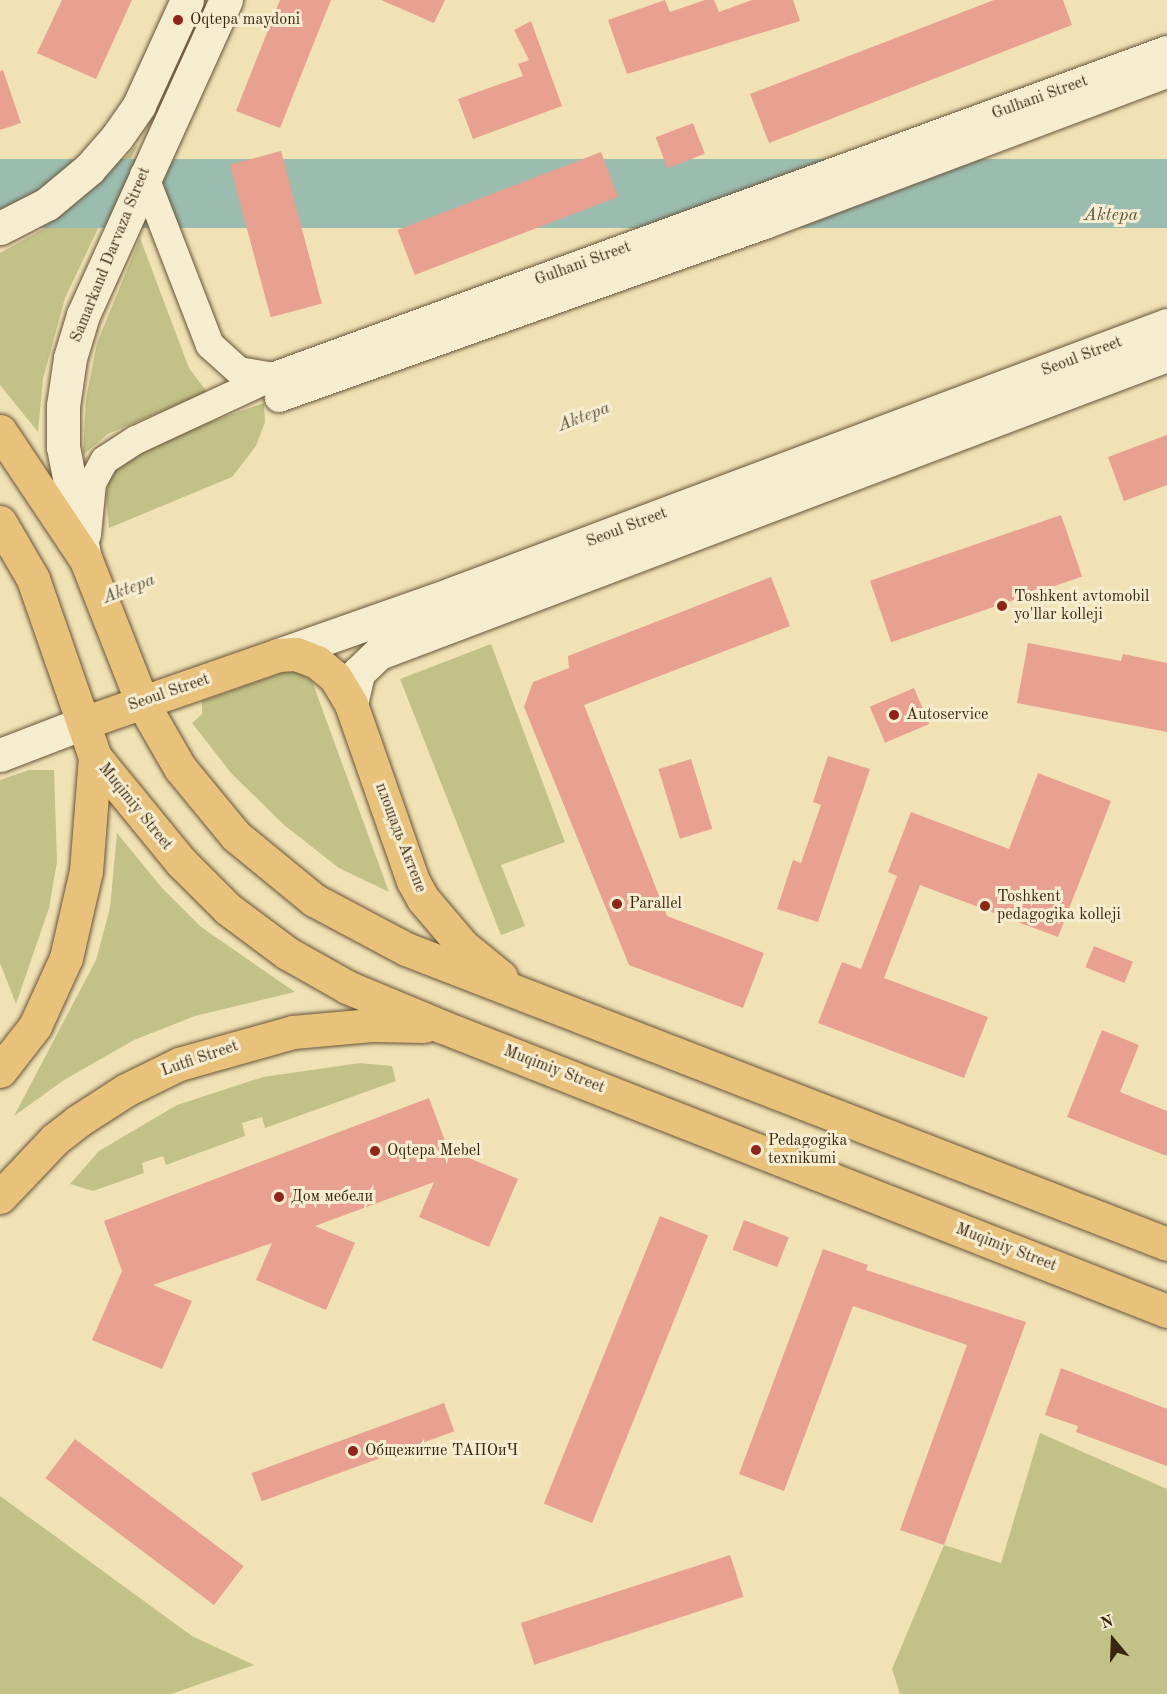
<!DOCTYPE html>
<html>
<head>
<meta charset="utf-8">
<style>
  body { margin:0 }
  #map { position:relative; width:1167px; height:1694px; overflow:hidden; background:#f1e2b5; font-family:"Old Standard TT",serif }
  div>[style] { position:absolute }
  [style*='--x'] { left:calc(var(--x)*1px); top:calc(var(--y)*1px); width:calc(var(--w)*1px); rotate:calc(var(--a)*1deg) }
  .green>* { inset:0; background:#c2c188 }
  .water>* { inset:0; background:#9bbdb0; transform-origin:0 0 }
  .pier>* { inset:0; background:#f1e2b5; transform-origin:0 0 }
  .building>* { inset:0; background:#e8a090; transform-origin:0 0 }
  .roads { filter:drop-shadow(0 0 2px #675439) drop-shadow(0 0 2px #675439) }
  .street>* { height:28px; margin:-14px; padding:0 14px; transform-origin:14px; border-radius:14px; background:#f6eccf }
  .secondary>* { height:33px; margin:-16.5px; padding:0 16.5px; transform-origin:16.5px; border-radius:16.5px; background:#f6eccf }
  .primary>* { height:33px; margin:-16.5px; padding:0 16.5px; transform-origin:16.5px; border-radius:16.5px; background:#e8c17a }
  .dots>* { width:16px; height:16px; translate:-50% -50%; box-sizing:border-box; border:3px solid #f6eccf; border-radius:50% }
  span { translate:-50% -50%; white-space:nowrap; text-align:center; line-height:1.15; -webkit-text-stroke:6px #f6eccf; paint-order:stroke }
  .poi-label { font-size:16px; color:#392510 }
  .left { translate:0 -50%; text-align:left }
  .street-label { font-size:16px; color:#392510 }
  .water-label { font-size:18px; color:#565340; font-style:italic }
  .north { position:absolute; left:1083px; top:1610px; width:60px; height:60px; -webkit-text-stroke:4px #f6eccf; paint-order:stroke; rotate:341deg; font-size:16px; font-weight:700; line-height:24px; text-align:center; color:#392510 }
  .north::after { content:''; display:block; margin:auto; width:21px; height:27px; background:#392510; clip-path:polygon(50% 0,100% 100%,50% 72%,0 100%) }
</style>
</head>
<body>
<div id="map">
  <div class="green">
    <div style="clip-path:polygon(138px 144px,65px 298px,43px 379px,38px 432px,0 385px,0 253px,65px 217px,90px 197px)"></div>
    <div style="clip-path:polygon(140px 238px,189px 368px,207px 392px,108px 434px,83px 455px,86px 398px,97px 343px)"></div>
    <div style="clip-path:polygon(264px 403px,265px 422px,256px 446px,232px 477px,109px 528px,106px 497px,111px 469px,134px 449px)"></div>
    <div style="clip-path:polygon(491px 644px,565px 842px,501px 865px,525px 926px,501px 935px,400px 679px)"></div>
    <div style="clip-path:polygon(293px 669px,312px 681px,389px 892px,339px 868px,284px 825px,231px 773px,192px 723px,202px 714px,202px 701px)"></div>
    <div style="clip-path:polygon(29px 770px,54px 770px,57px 862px,49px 908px,16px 1004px,0 963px,0 780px)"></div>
    <div style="clip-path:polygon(117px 833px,162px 888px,201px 927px,295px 992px,195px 1016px,134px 1040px,64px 1080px,14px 1116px,96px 960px,110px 908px)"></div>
    <div style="clip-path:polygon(360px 1063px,392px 1066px,396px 1081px,265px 1128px,262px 1117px,242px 1123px,245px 1136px,166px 1165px,163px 1156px,142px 1163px,144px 1173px,93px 1191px,70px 1184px,99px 1151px,177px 1105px,263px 1077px)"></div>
    <div style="clip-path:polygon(1040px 1433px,1167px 1489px,1167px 1694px,900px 1694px,892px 1669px,944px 1545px,1001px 1563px)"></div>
    <div style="clip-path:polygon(0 1496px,192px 1636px,254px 1665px,171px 1694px,0 1694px)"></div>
  </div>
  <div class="water">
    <div style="left:1167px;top:159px;width:69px;height:1251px;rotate:90deg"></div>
  </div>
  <div class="pier">
    <div style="left:119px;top:560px;width:67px;height:125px;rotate:71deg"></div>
  </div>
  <div class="building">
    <div style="clip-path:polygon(62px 0,132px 0,96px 79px,37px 53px)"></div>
    <div style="clip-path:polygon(280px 0,331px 0,280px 128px,236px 111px)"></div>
    <div style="clip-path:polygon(381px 0,445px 0,434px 23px)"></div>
    <div style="clip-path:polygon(665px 0,670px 12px,705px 0,714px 0,719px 12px,752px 0,793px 0,800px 21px,627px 74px,608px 20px)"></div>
    <div style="clip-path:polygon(994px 0,1063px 0,1072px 25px,769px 143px,750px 94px)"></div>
    <div style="clip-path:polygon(531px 21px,562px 106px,473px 139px,458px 99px,523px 76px,518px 64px,529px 60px,514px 30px)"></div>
    <div style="clip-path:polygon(3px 70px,21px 123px,0 130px,0 71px)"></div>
    <div style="left:693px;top:123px;width:33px;height:40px;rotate:69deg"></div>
    <div style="left:281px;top:151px;width:158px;height:53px;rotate:75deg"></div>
    <div style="left:601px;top:152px;width:48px;height:218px;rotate:69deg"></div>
    <div style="clip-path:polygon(1167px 435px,1167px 485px,1124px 501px,1108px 457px)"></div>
    <div style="left:1061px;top:515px;width:65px;height:202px;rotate:71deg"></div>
    <div style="clip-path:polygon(771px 577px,790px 626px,584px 705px,667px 916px,764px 953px,743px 1008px,629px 965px,524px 707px,533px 682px,569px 668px,568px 656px)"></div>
    <div style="clip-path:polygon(1028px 643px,1121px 661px,1123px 654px,1167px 663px,1167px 732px,1017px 703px)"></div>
    <div style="left:914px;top:688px;width:39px;height:48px;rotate:67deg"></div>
    <div style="clip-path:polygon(828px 756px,870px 769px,818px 922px,777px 909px,793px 860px,801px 863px,821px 805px,813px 802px)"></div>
    <div style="left:691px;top:759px;width:73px;height:34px;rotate:73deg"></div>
    <div style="clip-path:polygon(1038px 773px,1111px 801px,1058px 937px,920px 885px,884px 978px,988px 1017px,964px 1078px,818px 1023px,842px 962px,861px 969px,897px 876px,888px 872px,911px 812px,1009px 849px)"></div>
    <div style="left:1094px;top:946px;width:42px;height:23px;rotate:22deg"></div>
    <div style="clip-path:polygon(1102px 1030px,1139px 1045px,1120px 1092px,1167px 1111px,1167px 1156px,1067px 1117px)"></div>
    <div style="clip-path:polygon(429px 1098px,448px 1149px,518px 1179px,489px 1247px,419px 1217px,434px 1182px,315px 1226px,355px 1243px,326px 1310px,256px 1280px,272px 1243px,153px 1285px,192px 1301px,162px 1369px,92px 1340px,122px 1271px,104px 1221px)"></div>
    <div style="left:660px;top:1216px;width:52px;height:310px;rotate:22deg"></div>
    <div style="left:744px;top:1220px;width:48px;height:32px;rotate:21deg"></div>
    <div style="clip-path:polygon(823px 1249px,868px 1265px,866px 1270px,1026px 1322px,944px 1545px,900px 1530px,967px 1345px,853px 1306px,784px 1491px,739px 1474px)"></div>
    <div style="clip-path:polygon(1061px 1368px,1167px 1409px,1167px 1466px,1076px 1432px,1078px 1426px,1045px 1415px)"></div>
    <div style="left:444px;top:1403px;width:30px;height:205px;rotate:70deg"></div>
    <div style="left:75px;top:1439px;width:211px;height:49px;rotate:37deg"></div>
    <div style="left:730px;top:1555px;width:44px;height:220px;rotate:72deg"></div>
  </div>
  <div class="roads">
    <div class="street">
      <div style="--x:144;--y:175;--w:182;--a:68.8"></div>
      <div style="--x:210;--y:345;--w:39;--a:42"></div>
      <div style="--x:239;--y:371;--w:34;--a:10"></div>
      <div style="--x:279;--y:398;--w:516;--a:-19.59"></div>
      <div style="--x:765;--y:225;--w:429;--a:-20.6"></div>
      <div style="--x:87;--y:535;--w:52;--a:-84.5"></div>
      <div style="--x:92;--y:483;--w:26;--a:-61"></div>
      <div style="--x:105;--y:460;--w:37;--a:-33"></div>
      <div style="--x:136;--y:440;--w:150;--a:-24.9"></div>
      <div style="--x:272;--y:377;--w:953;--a:-20.07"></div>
    </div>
    <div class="secondary">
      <div style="--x:0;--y:228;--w:53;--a:-27.1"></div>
      <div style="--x:47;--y:204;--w:55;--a:-39.8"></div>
      <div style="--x:89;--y:169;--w:43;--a:-48.8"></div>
      <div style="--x:117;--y:137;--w:39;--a:-55"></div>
      <div style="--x:139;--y:105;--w:115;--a:-65.4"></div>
      <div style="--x:84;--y:554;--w:109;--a:-101.1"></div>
      <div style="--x:63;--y:447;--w:41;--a:-90"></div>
      <div style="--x:63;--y:406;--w:49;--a:-81.7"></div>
      <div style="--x:70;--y:358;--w:45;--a:-73.2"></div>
      <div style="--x:83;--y:315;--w:346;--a:-65.6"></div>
      <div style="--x:278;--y:655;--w:183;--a:-19.4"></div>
      <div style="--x:451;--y:594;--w:765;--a:-20.59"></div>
      <div style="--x:351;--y:704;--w:32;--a:-77"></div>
      <div style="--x:358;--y:673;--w:29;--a:-44"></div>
      <div style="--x:379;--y:653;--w:842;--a:-20.72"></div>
      <div style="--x:0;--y:755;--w:89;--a:-21.1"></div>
    </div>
    <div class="primary">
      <div style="--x:0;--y:431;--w:155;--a:56.3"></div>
      <div style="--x:86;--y:560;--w:153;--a:68.5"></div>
      <div style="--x:142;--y:702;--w:76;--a:60.1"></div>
      <div style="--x:180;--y:768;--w:88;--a:50.5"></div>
      <div style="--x:236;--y:836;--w:101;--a:39.4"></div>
      <div style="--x:314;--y:900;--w:104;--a:28"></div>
      <div style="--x:406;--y:949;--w:816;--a:21.19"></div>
      <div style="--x:0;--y:522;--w:66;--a:59.9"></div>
      <div style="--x:33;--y:579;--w:188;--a:70.8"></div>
      <div style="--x:95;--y:757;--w:136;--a:50.7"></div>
      <div style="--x:181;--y:862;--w:66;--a:45"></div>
      <div style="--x:228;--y:909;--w:74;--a:36.7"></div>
      <div style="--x:287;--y:953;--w:69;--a:29.5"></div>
      <div style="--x:347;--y:987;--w:104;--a:22.6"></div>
      <div style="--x:443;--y:1027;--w:778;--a:21.42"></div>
      <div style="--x:83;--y:723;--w:207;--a:-19.2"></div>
      <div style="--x:278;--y:655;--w:18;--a:-3"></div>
      <div style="--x:296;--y:654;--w:22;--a:21"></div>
      <div style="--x:317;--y:662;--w:23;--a:40"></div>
      <div style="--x:335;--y:677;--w:31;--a:59"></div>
      <div style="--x:351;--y:704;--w:188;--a:70.7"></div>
      <div style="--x:413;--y:881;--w:21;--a:61"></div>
      <div style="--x:423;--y:899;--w:62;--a:49.6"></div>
      <div style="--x:463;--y:946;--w:49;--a:39.2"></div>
      <div style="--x:0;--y:1071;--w:57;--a:-52.1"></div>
      <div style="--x:35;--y:1026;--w:75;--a:-65.5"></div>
      <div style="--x:66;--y:958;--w:89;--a:-77.1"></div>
      <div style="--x:86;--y:871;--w:114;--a:-85.5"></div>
      <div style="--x:0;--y:1197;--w:80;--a:-46.5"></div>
      <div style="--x:55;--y:1139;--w:29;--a:-38"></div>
      <div style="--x:78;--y:1121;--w:57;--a:-32.9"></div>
      <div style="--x:126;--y:1090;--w:59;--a:-26.1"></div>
      <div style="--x:179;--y:1064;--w:118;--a:-15.7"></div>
      <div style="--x:293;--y:1032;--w:79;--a:-5.1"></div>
      <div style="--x:372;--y:1025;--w:52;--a:1.1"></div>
    </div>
  </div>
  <div class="dots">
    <div style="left:178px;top:20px;background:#8f2418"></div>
    <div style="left:1002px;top:606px;background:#8f2418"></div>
    <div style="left:894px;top:715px;background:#8f2418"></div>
    <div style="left:617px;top:904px;background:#8f2418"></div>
    <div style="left:985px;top:906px;background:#8f2418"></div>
    <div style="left:756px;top:1150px;background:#8f2418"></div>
    <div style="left:375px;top:1151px;background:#8f2418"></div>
    <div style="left:279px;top:1197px;background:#8f2418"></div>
    <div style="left:353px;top:1451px;background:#8f2418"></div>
  </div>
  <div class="poi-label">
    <span class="left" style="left:190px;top:20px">Oqtepa maydoni</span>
    <span class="left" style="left:1014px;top:606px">Toshkent avtomobil<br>yo'llar kolleji</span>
    <span class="left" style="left:906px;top:715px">Autoservice</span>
    <span class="left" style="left:997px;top:906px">Toshkent<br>pedagogika kolleji</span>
    <span class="left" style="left:629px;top:904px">Parallel</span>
    <span class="left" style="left:768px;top:1150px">Pedagogika<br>texnikumi</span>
    <span class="left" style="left:387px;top:1151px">Oqtepa Mebel</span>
    <span class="left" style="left:291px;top:1197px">Дом мебели</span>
    <span class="left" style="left:365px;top:1451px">Общежитие ТАПОиЧ</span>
  </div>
  <div class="street-label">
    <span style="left:1040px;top:98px;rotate:-20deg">Gulhani Street</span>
    <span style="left:111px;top:255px;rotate:-68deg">Samarkand Darvaza Street</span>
    <span style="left:583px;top:264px;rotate:-20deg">Gulhani Street</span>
    <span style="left:1082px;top:357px;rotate:-21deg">Seoul Street</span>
    <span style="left:627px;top:528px;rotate:-21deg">Seoul Street</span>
    <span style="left:169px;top:693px;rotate:-19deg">Seoul Street</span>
    <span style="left:135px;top:807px;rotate:51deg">Muqimiy Street</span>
    <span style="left:400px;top:838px;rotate:69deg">площадь Актепе</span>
    <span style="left:200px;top:1059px;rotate:-19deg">Lutfi Street</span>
    <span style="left:554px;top:1070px;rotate:21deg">Muqimiy Street</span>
    <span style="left:1006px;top:1248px;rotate:21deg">Muqimiy Street</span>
  </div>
  <div class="water-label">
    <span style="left:1111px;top:215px">Aktepa</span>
    <span style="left:584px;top:417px;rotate:-21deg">Aktepa</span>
    <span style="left:129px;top:589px;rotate:-21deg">Aktepa</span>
  </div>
  <div class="north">N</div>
</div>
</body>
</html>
